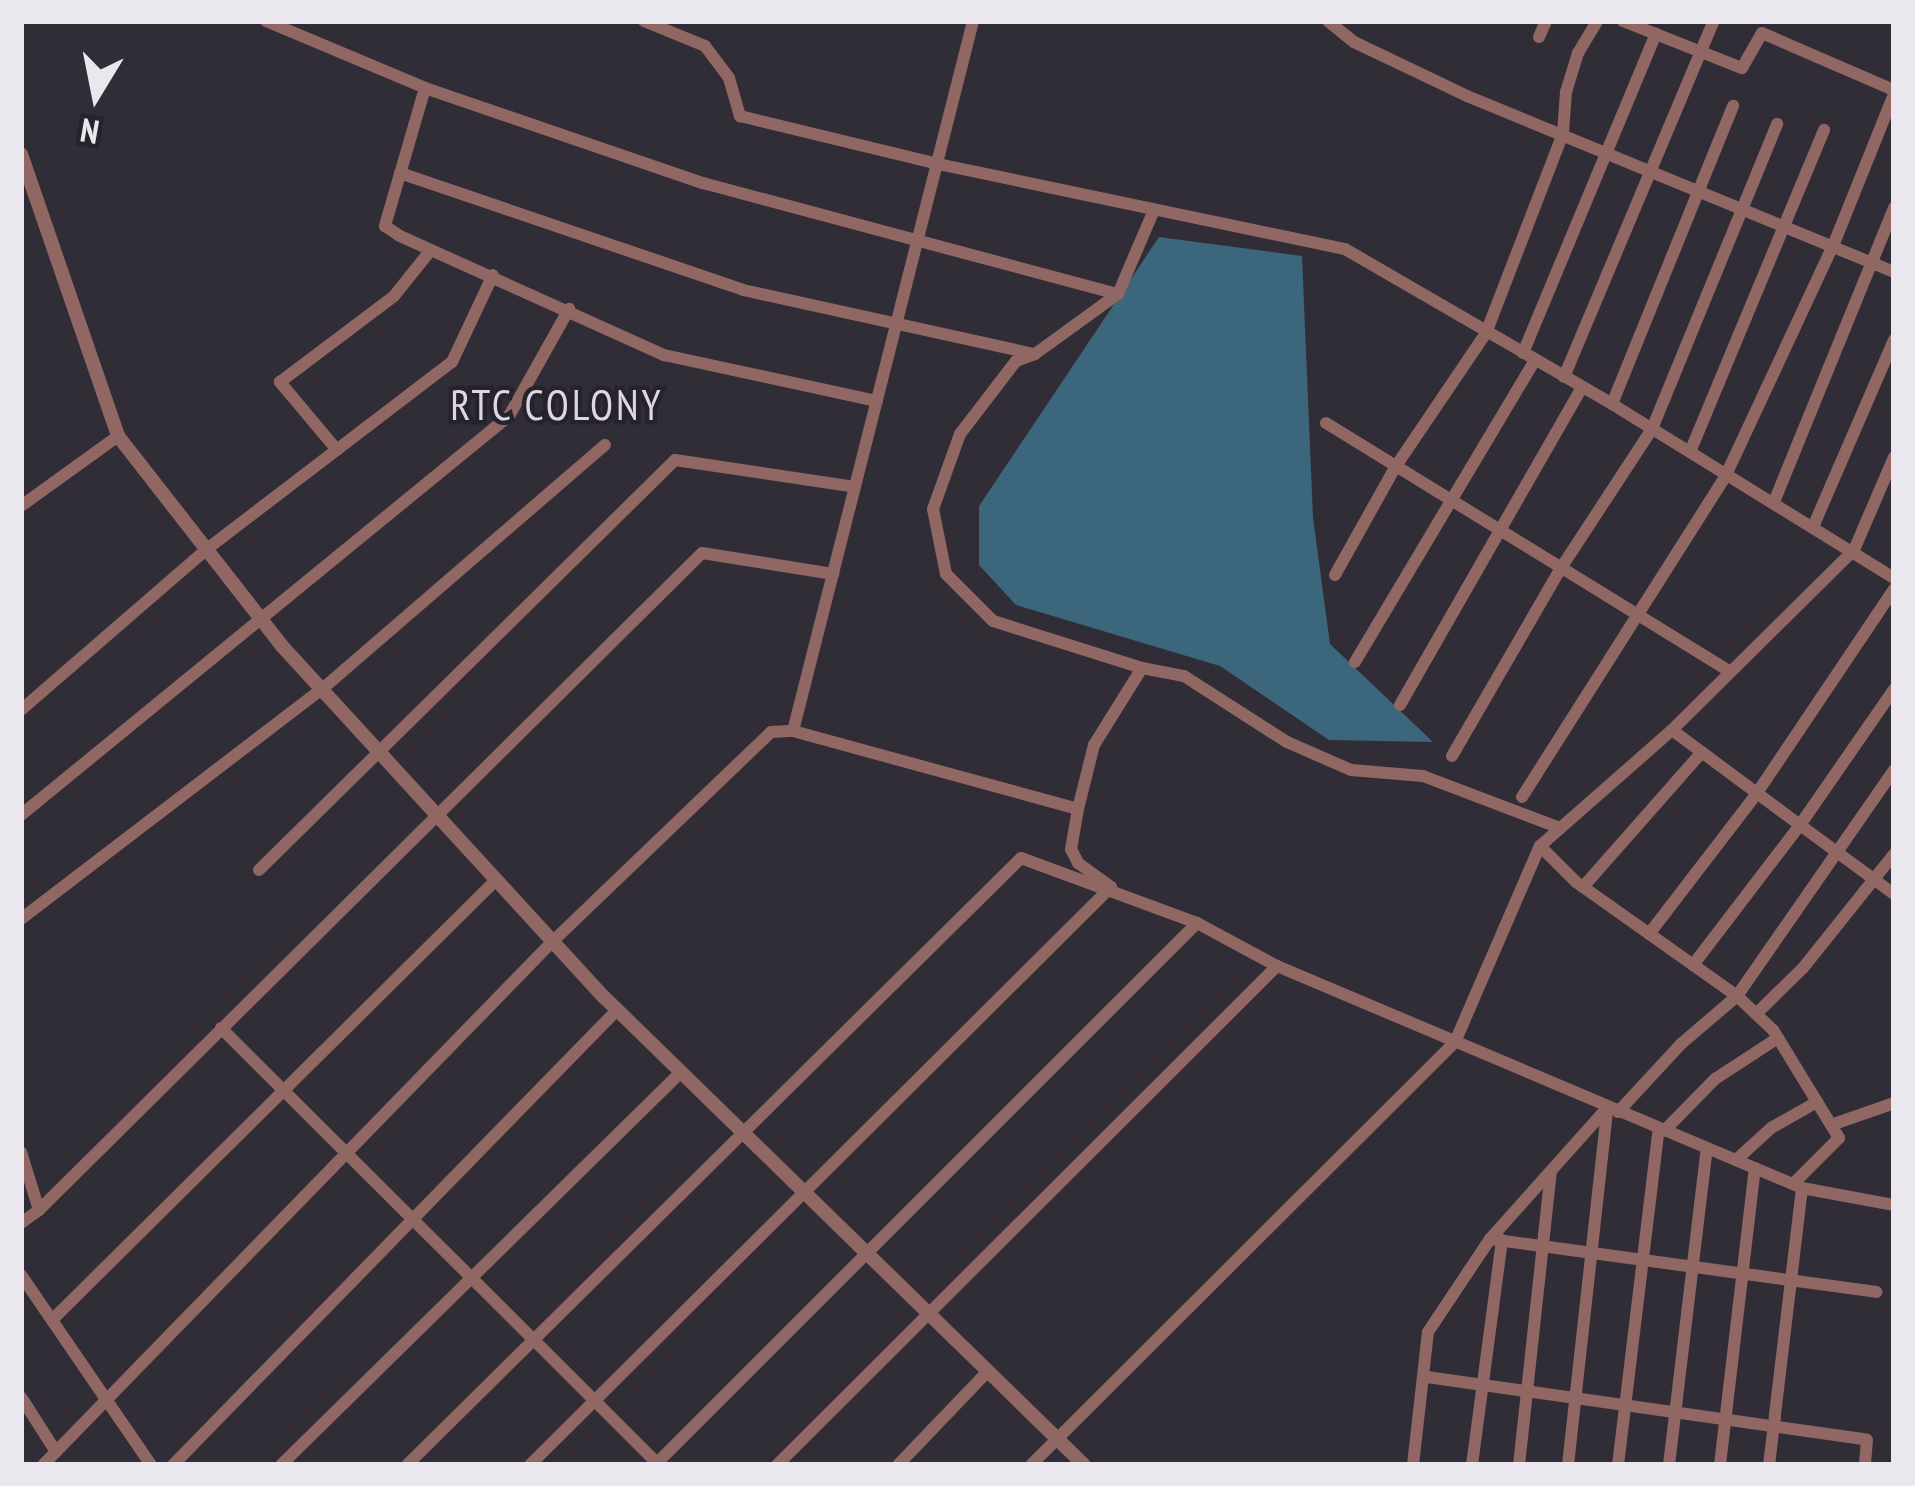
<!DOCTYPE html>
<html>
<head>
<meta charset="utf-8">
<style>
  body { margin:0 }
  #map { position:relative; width:1915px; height:1486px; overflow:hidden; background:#312d36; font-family:"PT Sans Narrow",sans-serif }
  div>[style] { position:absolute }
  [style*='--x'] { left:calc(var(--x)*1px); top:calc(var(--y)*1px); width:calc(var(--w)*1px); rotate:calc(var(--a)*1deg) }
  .water>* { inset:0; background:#3c667b }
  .minor>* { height:12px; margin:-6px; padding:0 6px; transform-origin:6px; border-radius:6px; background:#906763 }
  .tertiary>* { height:14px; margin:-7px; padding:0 7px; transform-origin:7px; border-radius:7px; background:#906763 }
  .minor-bridge>* { height:12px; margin:-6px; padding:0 6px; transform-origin:6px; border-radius:6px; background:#906763 }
  span { translate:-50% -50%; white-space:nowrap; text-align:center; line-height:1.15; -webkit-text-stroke:9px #27232c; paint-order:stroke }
  .quarter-label { font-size:42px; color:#ddd7e3; letter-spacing:3px }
  .frame { position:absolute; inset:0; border:24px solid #eae8ee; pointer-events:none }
  .north { position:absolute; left:36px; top:36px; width:120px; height:120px; -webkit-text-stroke:9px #27232c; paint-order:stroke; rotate:190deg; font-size:33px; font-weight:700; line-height:48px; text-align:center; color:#eae8ee }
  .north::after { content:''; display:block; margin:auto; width:42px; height:54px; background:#eae8ee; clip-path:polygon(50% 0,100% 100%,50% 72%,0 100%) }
</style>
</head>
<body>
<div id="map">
  <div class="water">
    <div style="clip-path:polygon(1159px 237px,1302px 256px,1313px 518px,1330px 644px,1433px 742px,1329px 740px,1220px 666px,1016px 605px,979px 565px,979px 506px)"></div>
  </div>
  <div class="minor">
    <div style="--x:266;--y:21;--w:173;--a:22.8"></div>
    <div style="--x:425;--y:88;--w:294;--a:18.9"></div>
    <div style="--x:703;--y:183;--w:430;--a:15"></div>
    <div style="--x:644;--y:21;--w:66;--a:22.3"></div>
    <div style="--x:705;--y:46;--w:40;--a:53"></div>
    <div style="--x:729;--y:78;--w:40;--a:74"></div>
    <div style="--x:740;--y:116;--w:204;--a:13.6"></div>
    <div style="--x:938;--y:164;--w:416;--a:11.8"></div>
    <div style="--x:1345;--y:249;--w:309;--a:30.1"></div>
    <div style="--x:1612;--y:404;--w:331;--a:31.7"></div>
    <div style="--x:1328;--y:21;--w:33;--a:39"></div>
    <div style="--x:1354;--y:42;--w:125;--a:25.5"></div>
    <div style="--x:1467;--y:96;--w:462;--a:22.4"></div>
    <div style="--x:1623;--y:21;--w:128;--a:21.6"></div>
    <div style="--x:1742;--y:68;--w:40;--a:-60.3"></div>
    <div style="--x:1762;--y:33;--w:144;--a:23.4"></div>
    <div style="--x:1539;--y:37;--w:17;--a:-66"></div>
    <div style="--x:425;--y:88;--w:144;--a:106.2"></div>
    <div style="--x:385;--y:226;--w:18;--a:34"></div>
    <div style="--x:400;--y:236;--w:290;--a:24.3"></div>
    <div style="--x:664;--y:355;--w:218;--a:12.2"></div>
    <div style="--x:400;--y:173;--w:362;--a:18.8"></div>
    <div style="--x:743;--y:290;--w:298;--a:12.4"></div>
    <div style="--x:1523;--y:353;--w:346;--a:-67.4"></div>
    <div style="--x:1564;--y:377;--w:386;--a:-67.2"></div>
    <div style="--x:1612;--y:404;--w:322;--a:-67.9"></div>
    <div style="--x:1326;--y:423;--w:472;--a:31.6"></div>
    <div style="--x:337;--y:450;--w:89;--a:-130"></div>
    <div style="--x:280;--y:382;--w:143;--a:-37"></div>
    <div style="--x:394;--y:296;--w:58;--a:-51.3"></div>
    <div style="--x:1690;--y:452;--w:349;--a:-67.4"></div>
    <div style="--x:1774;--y:502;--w:318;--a:-67.8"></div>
    <div style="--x:21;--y:506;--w:120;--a:-35.8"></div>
    <div style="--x:1813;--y:527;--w:204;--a:-66.6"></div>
    <div style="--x:1335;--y:575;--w:125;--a:-60.8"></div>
    <div style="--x:1396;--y:466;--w:161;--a:-55.9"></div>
    <div style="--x:1486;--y:333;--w:214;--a:-68.9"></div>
    <div style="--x:1563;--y:133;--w:41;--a:-85.8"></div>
    <div style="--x:1566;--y:92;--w:41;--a:-72.9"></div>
    <div style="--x:1578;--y:53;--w:37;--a:-59"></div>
    <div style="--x:1355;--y:662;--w:352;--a:-59.2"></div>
    <div style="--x:1142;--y:668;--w:43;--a:10.8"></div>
    <div style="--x:1184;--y:676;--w:122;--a:32.7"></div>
    <div style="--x:1287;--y:742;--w:70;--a:23.6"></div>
    <div style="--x:1351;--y:770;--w:72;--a:4.8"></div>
    <div style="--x:1423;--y:776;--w:147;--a:20.8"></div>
    <div style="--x:1400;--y:705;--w:366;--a:-60.2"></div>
    <div style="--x:21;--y:710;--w:246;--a:-40.9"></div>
    <div style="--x:207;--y:549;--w:308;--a:-37.4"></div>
    <div style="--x:452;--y:362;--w:96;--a:-64.8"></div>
    <div style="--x:1672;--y:730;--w:159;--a:36.6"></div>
    <div style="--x:1800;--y:825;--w:165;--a:-55.3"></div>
    <div style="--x:793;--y:731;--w:732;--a:-75.77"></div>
    <div style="--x:1452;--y:756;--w:217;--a:-59.9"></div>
    <div style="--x:1561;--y:568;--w:166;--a:-56.8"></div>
    <div style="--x:1652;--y:429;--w:330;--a:-67.7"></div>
    <div style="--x:1522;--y:797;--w:381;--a:-57.6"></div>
    <div style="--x:1726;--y:475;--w:253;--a:-65"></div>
    <div style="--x:1833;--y:246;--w:164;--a:-68.1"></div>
    <div style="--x:1078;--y:809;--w:66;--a:-76"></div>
    <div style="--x:1094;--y:745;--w:91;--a:-58.1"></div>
    <div style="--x:1142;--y:668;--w:156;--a:-162.5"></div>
    <div style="--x:993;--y:621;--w:66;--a:-135"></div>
    <div style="--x:946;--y:574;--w:66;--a:-101.3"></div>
    <div style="--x:933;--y:509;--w:80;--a:-70.2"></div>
    <div style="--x:960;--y:434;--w:92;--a:-52.5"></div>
    <div style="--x:1016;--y:361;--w:20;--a:-20"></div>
    <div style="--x:1035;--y:354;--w:102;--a:-35.9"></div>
    <div style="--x:1118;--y:294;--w:91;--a:-66.8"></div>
    <div style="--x:21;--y:815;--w:630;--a:-39.27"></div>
    <div style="--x:509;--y:416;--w:123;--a:-60.7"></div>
    <div style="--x:259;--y:870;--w:584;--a:-44.58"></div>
    <div style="--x:675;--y:460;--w:182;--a:8.5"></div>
    <div style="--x:1583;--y:887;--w:180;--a:-48.6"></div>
    <div style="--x:21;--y:919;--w:377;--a:-37.4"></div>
    <div style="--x:321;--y:690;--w:375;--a:-40.8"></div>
    <div style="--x:1649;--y:934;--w:178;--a:-52.5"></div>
    <div style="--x:1757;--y:793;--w:246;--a:-56.1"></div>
    <div style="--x:1693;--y:965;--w:176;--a:-52.6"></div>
    <div style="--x:1800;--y:825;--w:117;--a:36.3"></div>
    <div style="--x:1756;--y:1014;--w:66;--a:-44.4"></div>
    <div style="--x:1803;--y:968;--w:146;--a:-51.4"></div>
    <div style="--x:221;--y:1028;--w:619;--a:44.93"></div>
    <div style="--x:1618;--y:1112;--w:93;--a:-47.2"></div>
    <div style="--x:1681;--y:1044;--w:74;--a:-40.6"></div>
    <div style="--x:1737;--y:996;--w:275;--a:-55.2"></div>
    <div style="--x:1831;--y:1125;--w:67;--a:-19.2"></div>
    <div style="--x:1664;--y:1131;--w:73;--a:-45.6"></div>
    <div style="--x:1715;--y:1079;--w:75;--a:-33.1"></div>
    <div style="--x:21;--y:1152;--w:61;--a:72.8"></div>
    <div style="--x:39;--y:1210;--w:22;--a:144"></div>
    <div style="--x:1736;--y:1160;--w:47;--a:-42.4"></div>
    <div style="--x:1771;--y:1128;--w:53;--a:-29.5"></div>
    <div style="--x:1793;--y:1184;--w:65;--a:-45"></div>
    <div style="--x:1839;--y:1138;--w:127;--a:-121.4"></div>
    <div style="--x:1773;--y:1030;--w:50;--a:-136.6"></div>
    <div style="--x:1737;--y:996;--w:197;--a:-144.7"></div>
    <div style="--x:1576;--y:882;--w:51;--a:-135"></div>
    <div style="--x:1540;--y:846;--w:176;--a:-41.3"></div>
    <div style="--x:1672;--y:730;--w:256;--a:-44.7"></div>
    <div style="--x:1854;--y:550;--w:101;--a:-66.7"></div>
    <div style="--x:1802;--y:1188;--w:94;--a:10.5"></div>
    <div style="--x:39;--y:1210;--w:933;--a:-44.74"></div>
    <div style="--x:702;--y:553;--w:133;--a:9.1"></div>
    <div style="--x:1490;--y:1239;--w:390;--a:7.8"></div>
    <div style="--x:21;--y:1275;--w:230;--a:55.6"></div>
    <div style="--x:52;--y:1320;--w:624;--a:-44.74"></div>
    <div style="--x:1427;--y:1377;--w:444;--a:8.1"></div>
    <div style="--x:1867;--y:1440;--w:25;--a:95"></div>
    <div style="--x:21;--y:1397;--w:65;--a:57.5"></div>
    <div style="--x:43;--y:1465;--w:730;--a:-45.78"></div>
    <div style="--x:552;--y:942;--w:303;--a:-43.8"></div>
    <div style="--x:771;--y:732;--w:22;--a:-3"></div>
    <div style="--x:793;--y:731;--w:295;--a:15.3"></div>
    <div style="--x:1078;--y:809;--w:41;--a:99.9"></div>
    <div style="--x:1071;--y:849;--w:16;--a:63"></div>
    <div style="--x:1078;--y:863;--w:41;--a:36"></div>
    <div style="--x:1111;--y:887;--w:820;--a:135.15"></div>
    <div style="--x:173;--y:1465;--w:636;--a:-45.7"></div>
    <div style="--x:281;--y:1465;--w:561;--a:-44.49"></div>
    <div style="--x:407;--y:1465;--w:863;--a:-44.67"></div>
    <div style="--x:1021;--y:858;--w:188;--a:20.3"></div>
    <div style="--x:1197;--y:923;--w:91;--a:28.3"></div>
    <div style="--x:1277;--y:966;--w:570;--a:22.92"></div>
    <div style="--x:1802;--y:1188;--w:230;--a:96.8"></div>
    <div style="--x:655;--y:1465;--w:767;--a:-45"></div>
    <div style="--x:777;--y:1465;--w:706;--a:-44.94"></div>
    <div style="--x:898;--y:1465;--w:130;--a:-46.2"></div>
    <div style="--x:1031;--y:1465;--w:599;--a:-44.93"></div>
    <div style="--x:1455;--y:1042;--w:214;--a:-66.6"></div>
    <div style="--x:1413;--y:1465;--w:134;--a:-83.6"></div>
    <div style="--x:1428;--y:1332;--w:112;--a:-56.3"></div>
    <div style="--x:1490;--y:1239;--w:176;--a:-48.2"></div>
    <div style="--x:1472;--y:1465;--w:227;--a:-82.4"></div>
    <div style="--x:1519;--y:1465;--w:295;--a:-83.8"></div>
    <div style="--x:1568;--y:1465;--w:358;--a:-83.7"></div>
    <div style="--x:1618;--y:1465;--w:339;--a:-83.1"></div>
    <div style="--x:1669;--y:1465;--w:319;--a:-83.2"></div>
    <div style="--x:1720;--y:1465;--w:299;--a:-83.3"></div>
    <div style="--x:1769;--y:1465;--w:38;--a:-83"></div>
  </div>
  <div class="tertiary">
    <div style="--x:21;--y:154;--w:298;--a:71"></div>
    <div style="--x:118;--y:436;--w:266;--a:52"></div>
    <div style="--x:282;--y:646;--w:476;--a:47.5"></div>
    <div style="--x:604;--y:997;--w:670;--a:44.27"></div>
  </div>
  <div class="minor-bridge">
    <div style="--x:1774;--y:1427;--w:11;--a:-85"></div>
  </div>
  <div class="quarter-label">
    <span style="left:557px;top:405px">RTC COLONY</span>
  </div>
  <div class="frame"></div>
  <div class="north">N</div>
</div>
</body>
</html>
